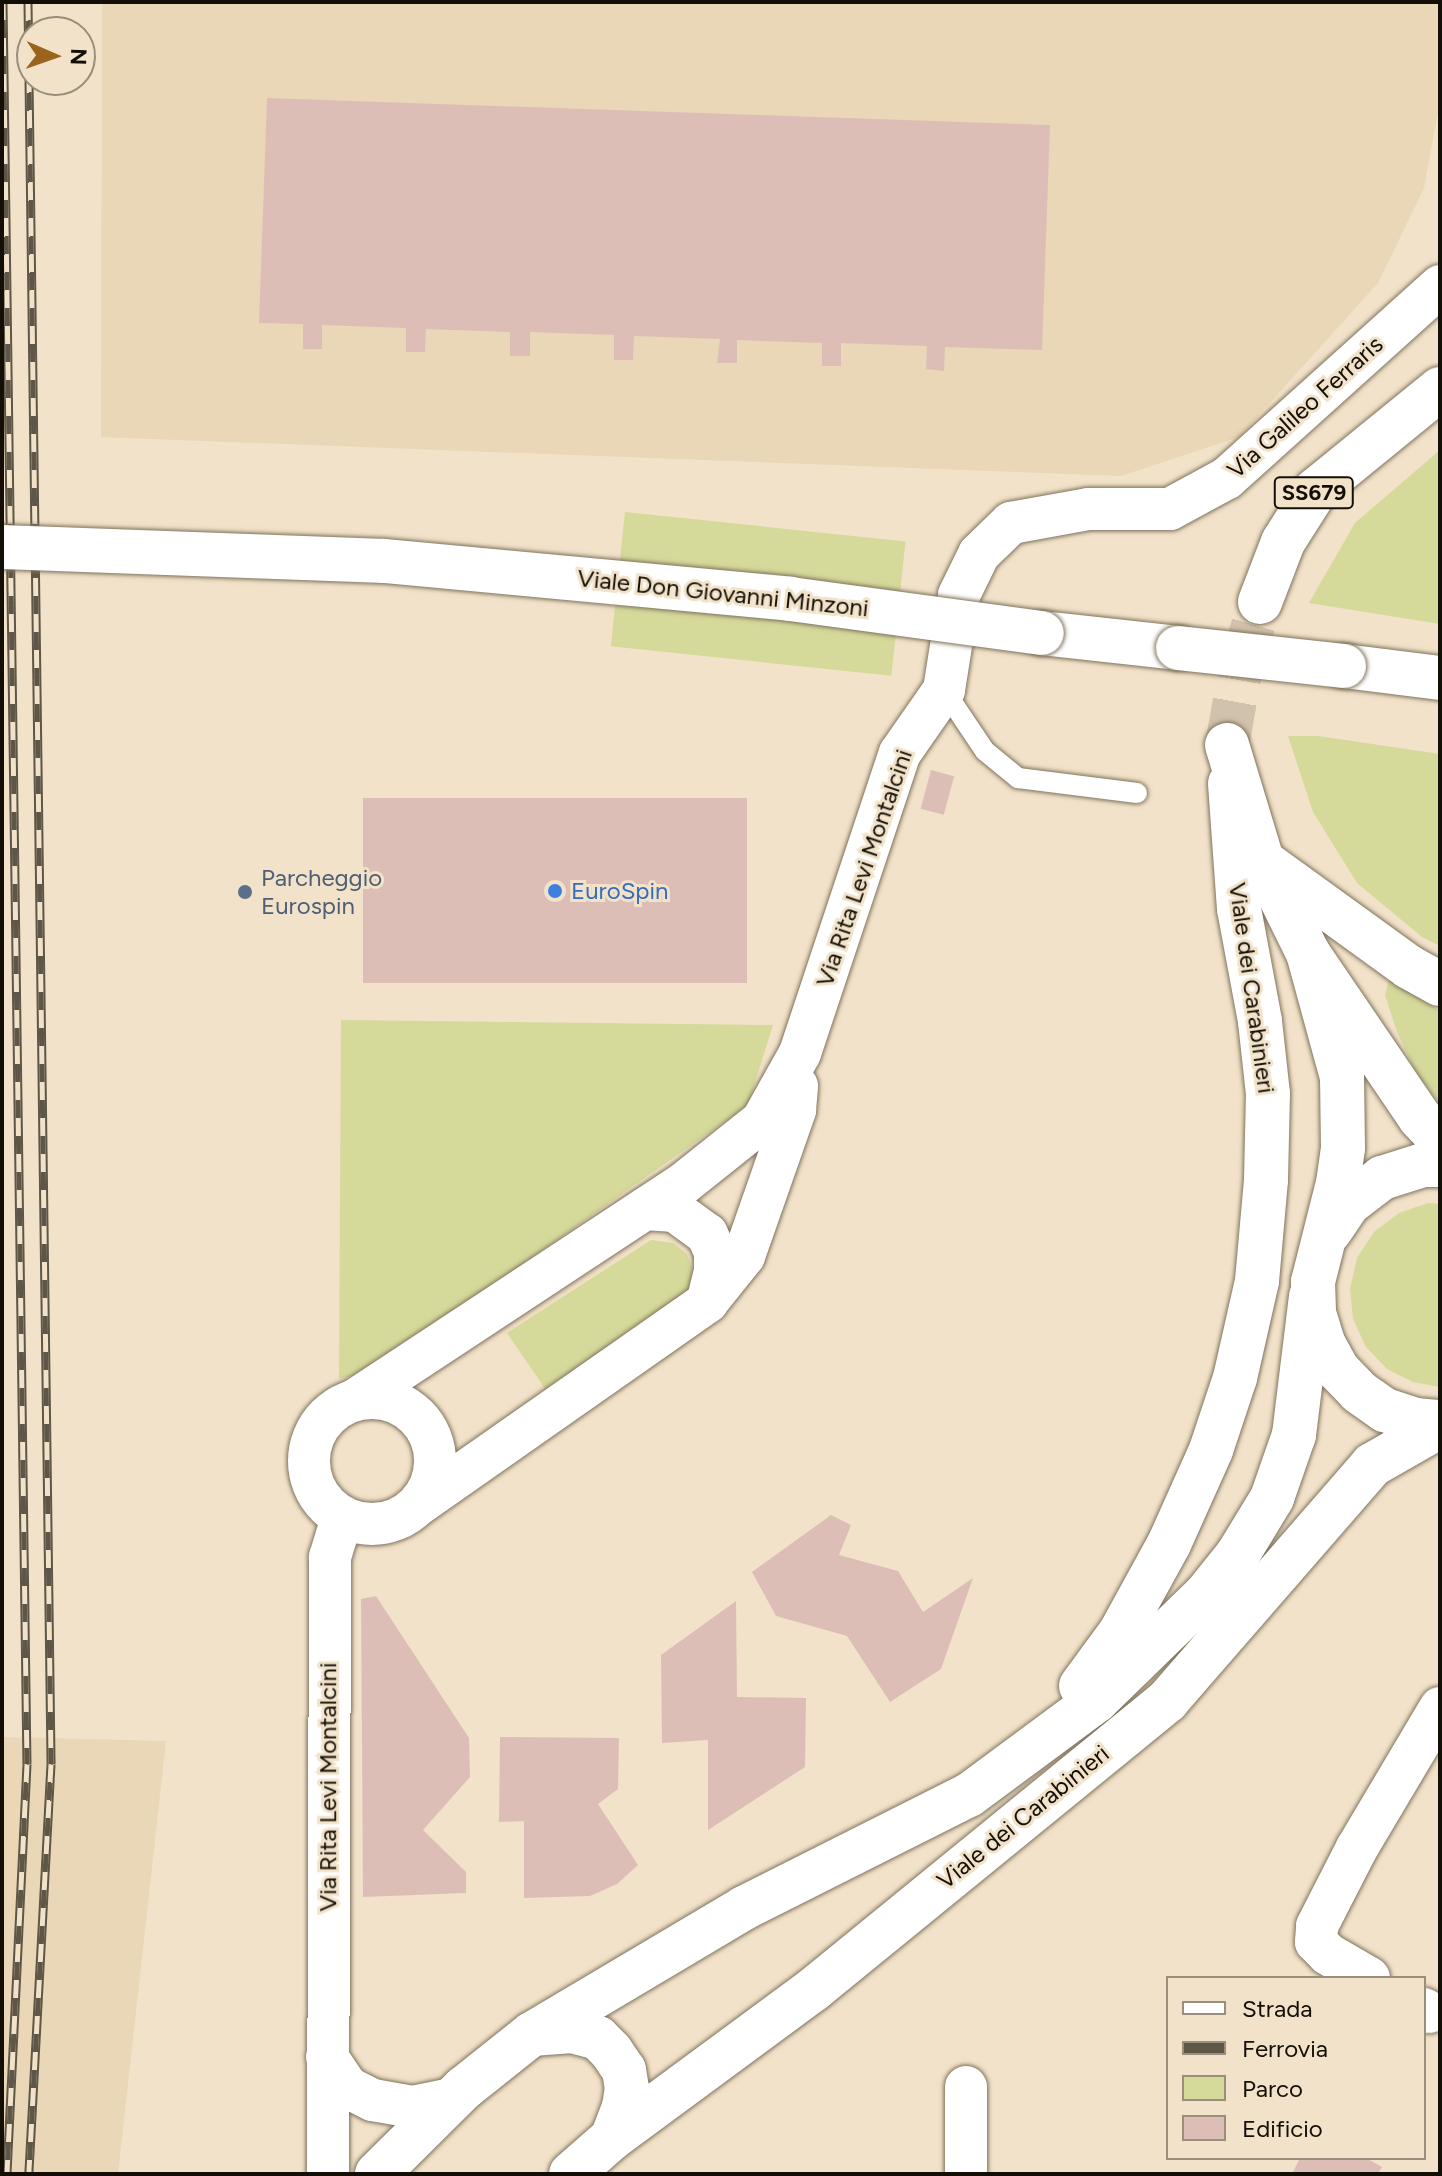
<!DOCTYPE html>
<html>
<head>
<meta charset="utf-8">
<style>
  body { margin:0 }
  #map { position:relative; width:1442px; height:2176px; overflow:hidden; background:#f1e2c9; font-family:Figtree,sans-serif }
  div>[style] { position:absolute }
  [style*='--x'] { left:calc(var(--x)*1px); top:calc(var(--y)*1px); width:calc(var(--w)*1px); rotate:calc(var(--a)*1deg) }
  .built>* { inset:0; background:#e9d7b7 }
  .green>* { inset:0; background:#d5d99a; transform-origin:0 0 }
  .building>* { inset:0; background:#ddbeb7; transform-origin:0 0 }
  .primary-tunnel>* { height:44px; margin-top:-22px; transform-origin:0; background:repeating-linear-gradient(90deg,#d0c2ac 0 44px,transparent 0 66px) }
  .roads { filter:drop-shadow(0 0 2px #80735d) drop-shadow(0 0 2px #80735d) }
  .lane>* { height:20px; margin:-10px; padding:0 10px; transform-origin:10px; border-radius:10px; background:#fff }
  .street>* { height:42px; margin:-21px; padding:0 21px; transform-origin:21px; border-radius:21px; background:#fff }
  .street>.ring { margin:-21px; padding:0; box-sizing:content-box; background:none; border:42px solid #fff; border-radius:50% }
  .secondary>* { height:44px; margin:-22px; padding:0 22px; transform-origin:22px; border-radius:22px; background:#fff }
  .primary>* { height:44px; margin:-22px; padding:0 22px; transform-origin:22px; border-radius:22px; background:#fff }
  .rail>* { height:9px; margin-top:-4.5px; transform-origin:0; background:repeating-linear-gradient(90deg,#f1e2c9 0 18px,#5e5647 0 36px); box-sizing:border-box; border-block:2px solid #5e5647 }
  .bridges { filter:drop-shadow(0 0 2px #80735d) drop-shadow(0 0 2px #80735d) }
  .primary-bridge>* { height:44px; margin:-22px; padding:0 22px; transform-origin:22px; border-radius:22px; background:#fff }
  .dots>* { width:22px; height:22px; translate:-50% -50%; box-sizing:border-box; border:4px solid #f1e2c9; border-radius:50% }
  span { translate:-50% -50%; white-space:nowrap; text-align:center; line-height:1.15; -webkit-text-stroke:6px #f1e2c9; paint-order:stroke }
  .shield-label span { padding:2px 6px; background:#f1e2c9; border:2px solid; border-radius:6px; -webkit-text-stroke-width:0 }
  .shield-label { font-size:22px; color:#140f06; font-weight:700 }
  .street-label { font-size:24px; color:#140f06 }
  .service-label { font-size:24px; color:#4e5e75 }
  .left { translate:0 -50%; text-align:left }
  .shop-label { font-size:24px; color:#366cbe }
  .frame { position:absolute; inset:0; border:4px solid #140f06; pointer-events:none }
  .legend { position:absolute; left:1166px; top:1976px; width:260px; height:184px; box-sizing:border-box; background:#f1e2c9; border:2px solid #998e7b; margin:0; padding:10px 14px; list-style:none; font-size:24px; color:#140f06 }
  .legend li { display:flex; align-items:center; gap:16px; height:40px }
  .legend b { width:40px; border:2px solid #998e7b }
  .north { position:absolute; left:16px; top:16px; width:80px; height:80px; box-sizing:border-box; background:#f1e2c9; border:2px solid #998e7b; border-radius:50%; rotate:92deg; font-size:22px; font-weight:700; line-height:32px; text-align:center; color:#140f06 }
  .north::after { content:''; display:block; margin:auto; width:28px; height:36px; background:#9a631e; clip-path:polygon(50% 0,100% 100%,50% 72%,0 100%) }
</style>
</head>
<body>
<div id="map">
  <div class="built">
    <div style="clip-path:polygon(102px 2px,1440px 2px,1440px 101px,1424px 188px,1378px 283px,1239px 437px,1121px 476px,101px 437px)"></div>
    <div style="clip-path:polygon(2px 1737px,166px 1741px,118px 2174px,2px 2174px)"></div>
  </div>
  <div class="green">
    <div style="clip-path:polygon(1440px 450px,1440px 624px,1309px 603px,1355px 523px)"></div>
    <div style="left:625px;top:512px;width:282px;height:135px;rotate:6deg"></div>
    <div style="clip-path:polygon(1288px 736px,1318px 736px,1440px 754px,1440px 946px,1422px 937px,1357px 883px,1313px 812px)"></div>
    <div style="clip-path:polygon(1389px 979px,1440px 1011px,1440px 1103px,1416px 1073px,1397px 1032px,1385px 995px)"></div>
    <div style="clip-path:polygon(341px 1020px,773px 1025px,748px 1105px,371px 1371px,339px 1379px)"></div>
    <div style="clip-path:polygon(1428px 1203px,1440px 1204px,1440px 1387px,1413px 1382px,1387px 1369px,1366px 1347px,1353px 1319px,1350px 1289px,1357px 1258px,1374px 1232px,1399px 1213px)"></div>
    <div style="clip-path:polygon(651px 1240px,673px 1243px,687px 1254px,694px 1274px,691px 1294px,546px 1390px,507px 1333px)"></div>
  </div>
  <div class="building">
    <div style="clip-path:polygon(267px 98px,1050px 125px,1042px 350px,945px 347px,944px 371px,926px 369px,927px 346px,841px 343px,841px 366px,822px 366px,822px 343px,737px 340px,737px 363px,717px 363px,720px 339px,634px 336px,633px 360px,614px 360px,614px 335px,530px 332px,530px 356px,510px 356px,510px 332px,426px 329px,425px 352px,406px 352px,406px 328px,322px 325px,322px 349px,303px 349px,303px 324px,259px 323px)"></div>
    <div style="left:931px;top:770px;width:24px;height:40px;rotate:15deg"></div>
    <div style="left:747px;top:798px;width:185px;height:384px;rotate:90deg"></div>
    <div style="clip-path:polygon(831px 1515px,851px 1525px,839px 1555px,898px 1571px,923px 1612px,973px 1578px,941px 1669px,890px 1702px,847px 1636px,776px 1616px,752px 1572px)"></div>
    <div style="clip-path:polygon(376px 1596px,469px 1738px,470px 1777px,423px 1830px,466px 1872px,466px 1893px,363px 1897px,361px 1599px)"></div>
    <div style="clip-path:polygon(736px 1601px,737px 1697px,806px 1698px,805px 1767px,708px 1830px,708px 1740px,662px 1743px,661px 1655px)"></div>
    <div style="clip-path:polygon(500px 1737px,619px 1738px,618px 1789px,598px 1804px,638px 1865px,617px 1884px,590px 1896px,524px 1898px,524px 1821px,499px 1822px)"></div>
    <div style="clip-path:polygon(1300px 2158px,1366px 2158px,1382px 2167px,1378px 2174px,1292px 2174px)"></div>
  </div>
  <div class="primary-tunnel">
    <div style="--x:1227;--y:745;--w:79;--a:-79.8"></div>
    <div style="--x:1241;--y:667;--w:68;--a:-73.7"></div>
  </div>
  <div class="roads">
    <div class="lane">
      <div style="--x:944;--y:690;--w:73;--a:56.1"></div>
      <div style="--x:985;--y:751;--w:43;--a:39.3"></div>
      <div style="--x:1018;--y:778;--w:120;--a:7.2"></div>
    </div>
    <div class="street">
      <div style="--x:645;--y:1209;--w:30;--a:4"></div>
      <div style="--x:675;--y:1211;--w:39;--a:36"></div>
      <div style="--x:707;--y:1234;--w:20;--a:66"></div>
      <div style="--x:715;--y:1252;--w:19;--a:90"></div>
      <div style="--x:715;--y:1271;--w:32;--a:104"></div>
      <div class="ring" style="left:309px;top:1398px;width:84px;height:84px"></div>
      <div style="--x:355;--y:1400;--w:393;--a:-33.4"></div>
      <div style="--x:683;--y:1184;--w:101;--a:-38.6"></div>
      <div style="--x:762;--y:1121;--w:78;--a:-60.8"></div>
      <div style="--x:800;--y:1053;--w:316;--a:-71.6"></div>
      <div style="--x:900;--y:753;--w:77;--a:-55.1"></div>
      <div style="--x:944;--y:690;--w:96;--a:-81"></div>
      <div style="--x:959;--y:595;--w:46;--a:-64"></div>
      <div style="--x:979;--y:554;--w:45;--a:-44.1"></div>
      <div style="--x:1011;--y:523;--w:78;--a:-10.3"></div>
      <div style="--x:1088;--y:509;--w:82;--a:0"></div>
      <div style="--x:1170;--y:509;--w:65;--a:-28.5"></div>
      <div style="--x:1227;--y:478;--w:287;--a:-42"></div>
      <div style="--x:419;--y:1504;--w:352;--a:-35"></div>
      <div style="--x:707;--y:1302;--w:59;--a:-51.2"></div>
      <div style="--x:744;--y:1256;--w:155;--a:-70.7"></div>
      <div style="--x:795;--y:1110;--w:24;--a:-85"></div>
      <div style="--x:1369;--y:1978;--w:48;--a:-149.7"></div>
      <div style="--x:1328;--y:1954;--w:17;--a:-135"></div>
      <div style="--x:1316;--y:1942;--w:16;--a:-86"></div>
      <div style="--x:1317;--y:1926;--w:88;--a:-62.9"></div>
      <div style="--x:1357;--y:1848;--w:163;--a:-59.3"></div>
      <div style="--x:1424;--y:2009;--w:6;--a:31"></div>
      <div style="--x:327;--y:2057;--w:36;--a:56"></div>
      <div style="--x:347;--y:2087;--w:29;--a:27"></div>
      <div style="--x:373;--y:2100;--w:40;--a:10"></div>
      <div style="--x:412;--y:2107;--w:41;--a:-11.3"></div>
      <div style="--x:328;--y:2174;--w:617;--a:-89.81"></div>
      <div style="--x:330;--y:1557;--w:41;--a:-72.9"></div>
      <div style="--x:966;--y:2174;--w:87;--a:-90"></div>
    </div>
    <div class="secondary">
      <div style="--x:1081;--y:1686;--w:66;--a:-53.7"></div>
      <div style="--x:1120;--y:1633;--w:102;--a:-61.2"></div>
      <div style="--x:1169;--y:1544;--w:103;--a:-65.9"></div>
      <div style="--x:1211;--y:1450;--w:76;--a:-71.6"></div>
      <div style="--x:1235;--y:1378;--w:99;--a:-77.2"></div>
      <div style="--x:1257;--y:1281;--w:101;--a:-84.9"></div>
      <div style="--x:1266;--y:1180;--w:86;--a:-88.7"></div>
      <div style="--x:1268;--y:1094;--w:73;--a:-96.3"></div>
      <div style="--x:1260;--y:1021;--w:114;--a:-100.6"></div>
      <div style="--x:1239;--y:909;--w:126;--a:-94.1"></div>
      <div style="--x:532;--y:2034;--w:40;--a:-4.3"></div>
      <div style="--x:572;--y:2031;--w:27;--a:15"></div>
      <div style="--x:598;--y:2038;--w:18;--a:45"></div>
      <div style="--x:611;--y:2051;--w:23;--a:56"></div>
      <div style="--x:624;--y:2070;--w:18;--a:81"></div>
      <div style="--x:627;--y:2088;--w:19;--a:99"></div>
      <div style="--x:624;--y:2107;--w:33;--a:111"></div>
      <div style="--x:377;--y:2174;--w:122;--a:-44.7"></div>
      <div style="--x:464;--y:2088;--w:87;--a:-38.5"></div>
      <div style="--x:532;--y:2034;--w:247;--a:-30.7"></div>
      <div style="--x:744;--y:1908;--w:252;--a:-26.7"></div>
      <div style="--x:969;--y:1795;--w:158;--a:-36.5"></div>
      <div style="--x:1096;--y:1701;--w:153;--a:-44.2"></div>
      <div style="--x:1206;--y:1594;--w:51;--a:-51.3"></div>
      <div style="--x:1238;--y:1554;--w:66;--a:-58.7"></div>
      <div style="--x:1272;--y:1498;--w:67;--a:-70.8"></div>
      <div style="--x:1294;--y:1435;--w:140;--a:-83"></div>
      <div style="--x:571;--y:2174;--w:55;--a:-41.3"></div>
      <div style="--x:612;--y:2138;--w:251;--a:-36.4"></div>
      <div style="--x:814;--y:1989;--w:456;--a:-39.2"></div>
      <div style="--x:1167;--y:1701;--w:313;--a:-49"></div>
      <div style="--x:1372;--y:1465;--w:78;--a:-29.8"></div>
    </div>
    <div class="primary">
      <div style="--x:1260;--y:602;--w:64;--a:-69"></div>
      <div style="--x:1283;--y:542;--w:62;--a:-57.6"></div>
      <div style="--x:1316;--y:490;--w:160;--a:-39.2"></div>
      <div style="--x:1042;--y:633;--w:137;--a:6.3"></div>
      <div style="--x:1344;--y:666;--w:97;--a:7.1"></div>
      <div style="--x:1227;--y:745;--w:120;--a:73.1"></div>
      <div style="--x:1262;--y:860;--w:104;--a:63.7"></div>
      <div style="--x:1308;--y:953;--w:199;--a:55.8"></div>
      <div style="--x:1420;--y:1118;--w:29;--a:46"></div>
      <div style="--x:1268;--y:865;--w:174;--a:35.9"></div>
      <div style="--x:1409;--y:967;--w:35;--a:29"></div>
      <div style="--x:1308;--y:953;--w:129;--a:74.7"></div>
      <div style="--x:1342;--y:1077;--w:71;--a:89.2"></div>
      <div style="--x:1343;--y:1148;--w:35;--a:98"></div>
      <div style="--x:1338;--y:1183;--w:102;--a:104.2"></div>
      <div style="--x:1313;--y:1282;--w:31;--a:88"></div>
      <div style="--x:1314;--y:1313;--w:31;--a:73"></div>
      <div style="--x:1323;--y:1343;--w:31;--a:61"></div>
      <div style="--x:1338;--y:1370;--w:30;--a:46"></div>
      <div style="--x:1359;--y:1392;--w:32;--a:35"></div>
      <div style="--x:1385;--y:1410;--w:32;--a:18"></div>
      <div style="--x:1415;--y:1420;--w:25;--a:5"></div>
      <div style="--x:1330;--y:1231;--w:32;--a:-56"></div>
      <div style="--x:1348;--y:1204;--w:43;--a:-37.4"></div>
      <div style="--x:1382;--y:1178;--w:43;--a:-17.6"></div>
      <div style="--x:1423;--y:1165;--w:17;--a:0"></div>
    </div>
  </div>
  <div class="rail">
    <div style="--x:3;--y:2;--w:1762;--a:89.22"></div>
    <div style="--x:27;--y:1764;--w:410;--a:92.8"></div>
    <div style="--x:28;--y:2;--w:1762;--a:89.25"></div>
    <div style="--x:51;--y:1764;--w:411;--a:93.1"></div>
  </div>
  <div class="bridges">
    <div class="primary-bridge">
      <div style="--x:2;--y:547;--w:382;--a:2.1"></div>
      <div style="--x:384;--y:561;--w:408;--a:5.3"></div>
      <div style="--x:790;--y:599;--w:254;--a:7.7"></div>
      <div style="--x:1178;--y:648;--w:167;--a:6.2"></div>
    </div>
  </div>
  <div class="dots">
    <div style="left:555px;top:891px;background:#3f7fe0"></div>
    <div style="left:245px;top:892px;background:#5c6f8a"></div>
  </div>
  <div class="shield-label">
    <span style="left:1314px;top:493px">SS679</span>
  </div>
  <div class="street-label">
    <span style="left:1305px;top:407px;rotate:-42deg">Via Galileo Ferraris</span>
    <span style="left:723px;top:593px;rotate:6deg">Viale Don Giovanni Minzoni</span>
    <span style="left:864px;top:868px;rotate:-71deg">Via Rita Levi Montalcini</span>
    <span style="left:1252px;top:988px;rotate:82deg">Viale dei Carabinieri</span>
    <span style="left:328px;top:1787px;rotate:-90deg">Via Rita Levi Montalcini</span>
    <span style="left:1023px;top:1817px;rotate:-39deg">Viale dei Carabinieri</span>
  </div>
  <div class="service-label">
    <span class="left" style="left:261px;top:892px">Parcheggio<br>Eurospin</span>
  </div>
  <div class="shop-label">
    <span class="left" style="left:571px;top:891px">EuroSpin</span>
  </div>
  <div class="frame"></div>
  <ul class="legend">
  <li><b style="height:10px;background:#fff"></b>Strada</li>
  <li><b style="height:10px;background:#5e5647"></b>Ferrovia</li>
  <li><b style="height:22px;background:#d5d99a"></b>Parco</li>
  <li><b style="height:22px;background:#ddbeb7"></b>Edificio</li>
  </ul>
  <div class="north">N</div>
</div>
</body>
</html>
